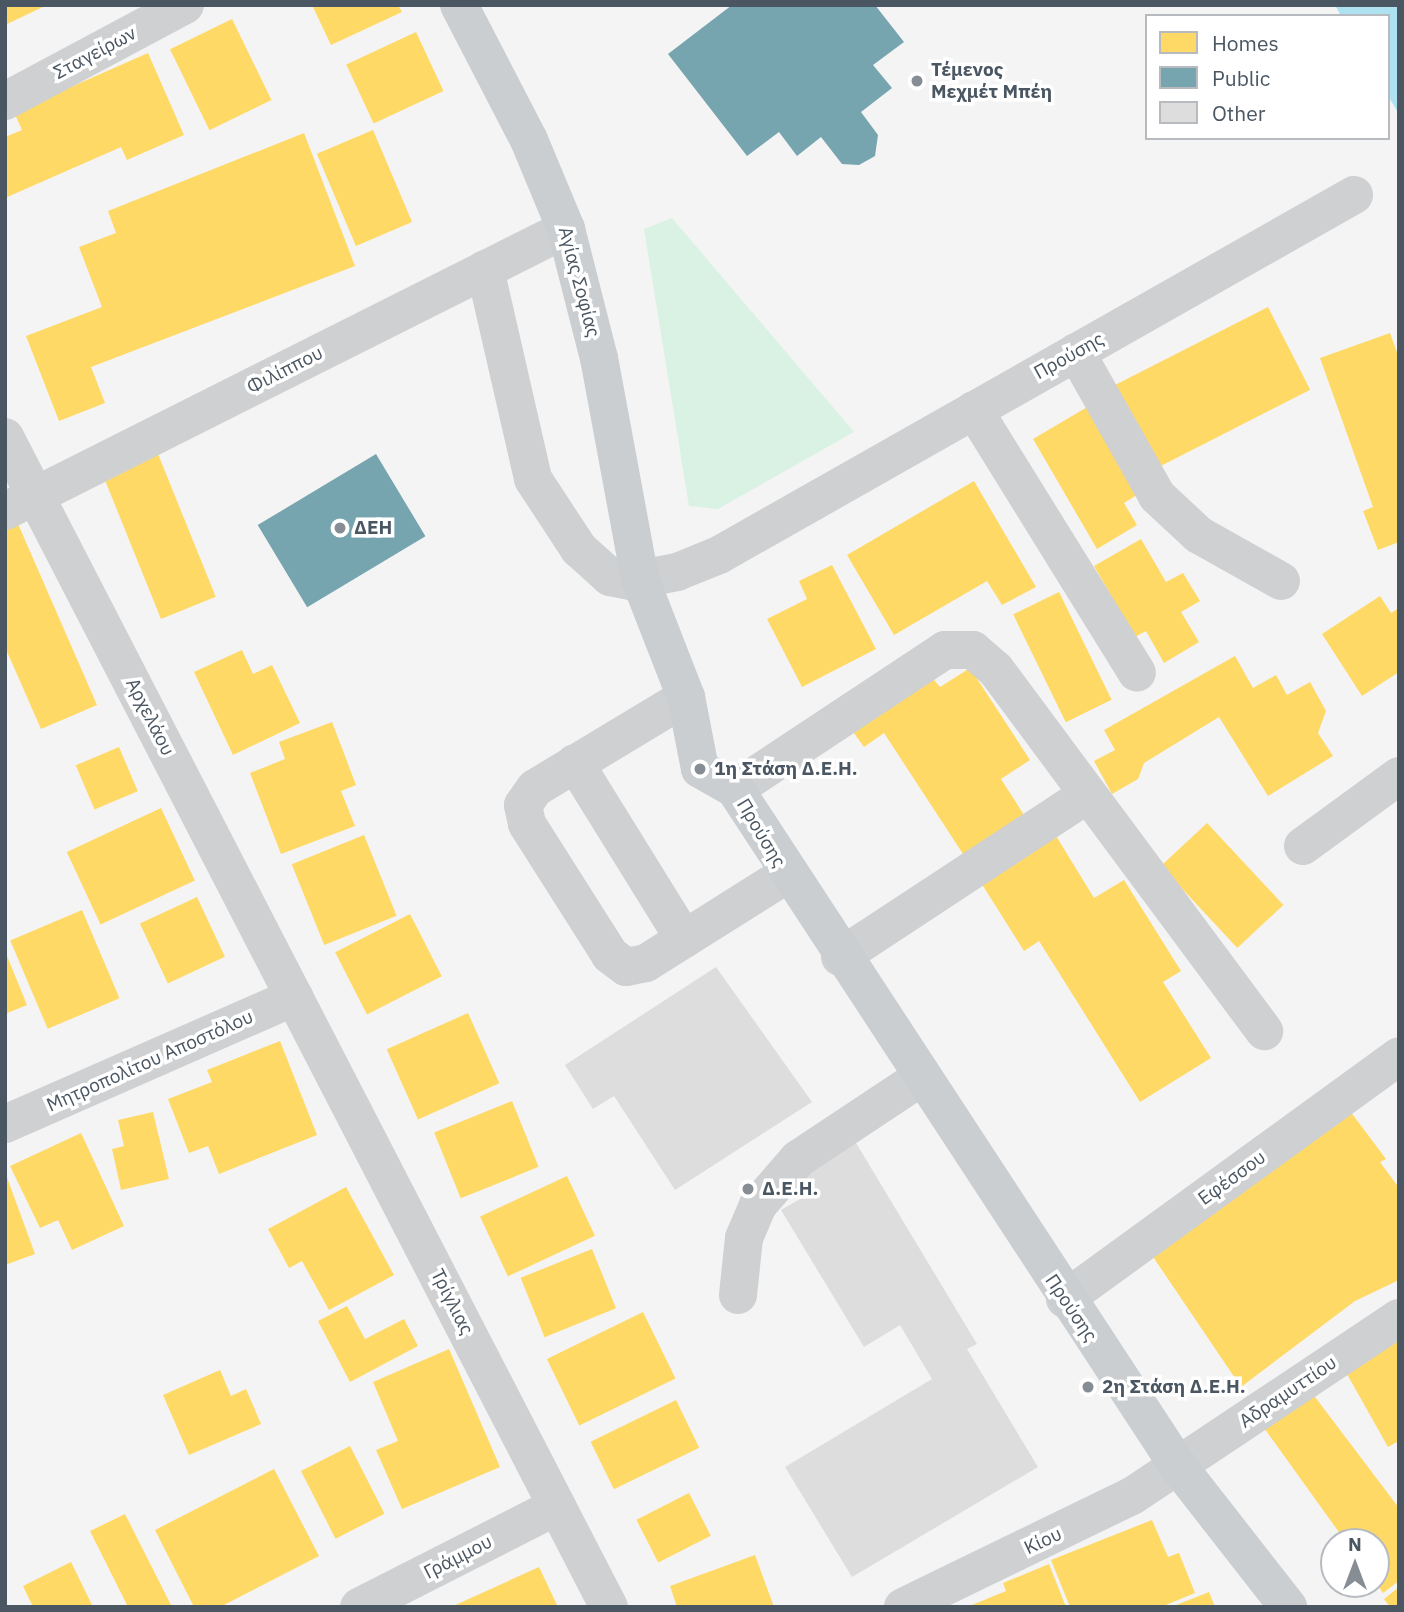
<!DOCTYPE html>
<html>
<head>
<meta charset="utf-8">
<style>
  body { margin:0 }
  #map { position:relative; width:1404px; height:1612px; overflow:hidden; background:#f4f4f4; font-family:"IBM Plex Sans",sans-serif }
  div>[style] { position:absolute }
  [style*='--x'] { left:calc(var(--x)*1px); top:calc(var(--y)*1px); width:calc(var(--w)*1px); rotate:calc(var(--a)*1deg) }
  .green>* { inset:0; background:#d9f2e3 }
  .water>* { inset:0; background:#aee2f0 }
  .homes>* { inset:0; background:#ffd966; transform-origin:0 0 }
  .public>* { inset:0; background:#76a5af; transform-origin:0 0 }
  .building>* { inset:0; background:#ddddde }
  .minor>* { height:38px; margin:-19px; padding:0 19px; transform-origin:19px; border-radius:19px; background:#ced0d2 }
  .major>* { height:38px; margin:-19px; padding:0 19px; transform-origin:19px; border-radius:19px; background:#caced1 }
  .dots>* { width:19px; height:19px; translate:-50% -50%; box-sizing:border-box; border:4px solid #fff; border-radius:50% }
  span { translate:-50% -50%; white-space:nowrap; text-align:center; line-height:1.15; -webkit-text-stroke:7px #fff; paint-order:stroke }
  .street-label { font-size:19px; color:#4a5661 }
  .poi-label { font-size:19px; color:#4a5661; font-weight:700 }
  .left { translate:0 -50%; text-align:left }
  .frame { position:absolute; inset:0; border:7px solid #4a5661; pointer-events:none }
  .legend { position:absolute; left:1145px; top:14px; width:245px; height:126px; box-sizing:border-box; background:#fff; border:2px solid #b7bbc0; margin:0; padding:9px 12px; list-style:none; font-size:21px; color:#4a5661 }
  .legend li { display:flex; align-items:center; gap:14px; height:35px }
  .legend b { width:35px; border:2px solid #b7bbc0 }
  .north { position:absolute; left:1320px; top:1528px; width:70px; height:70px; box-sizing:border-box; background:#fff; border:2px solid #b7bbc0; border-radius:50%; rotate:0deg; font-size:19px; font-weight:700; line-height:28px; text-align:center; color:#4a5661 }
  .north::after { content:''; display:block; margin:auto; width:24px; height:32px; background:#868d94; clip-path:polygon(50% 0,100% 100%,50% 72%,0 100%) }
</style>
</head>
<body>
<div id="map">
  <div class="green">
    <div style="clip-path:polygon(672px 218px,854px 432px,718px 509px,689px 506px,644px 229px)"></div>
  </div>
  <div class="water">
    <div style="clip-path:polygon(1335px 5px,1399px 5px,1399px 114px,1388px 96px,1388px 16px,1341px 16px)"></div>
  </div>
  <div class="homes">
    <div style="clip-path:polygon(5px 5px,47px 5px,5px 25px)"></div>
    <div style="clip-path:polygon(312px 5px,398px 5px,402px 12px,331px 45px)"></div>
    <div style="left:232px;top:19px;width:90px;height:69px;rotate:64deg"></div>
    <div style="left:416px;top:32px;width:65px;height:77px;rotate:65deg"></div>
    <div style="clip-path:polygon(148px 53px,184px 135px,127px 160px,121px 147px,5px 198px,5px 137px,22px 130px,14px 112px)"></div>
    <div style="left:373px;top:130px;width:100px;height:61px;rotate:67deg"></div>
    <div style="clip-path:polygon(304px 133px,355px 266px,91px 367px,105px 403px,59px 421px,26px 336px,102px 307px,79px 247px,116px 233px,108px 211px)"></div>
    <div style="left:1268px;top:307px;width:93px;height:181px;rotate:63deg"></div>
    <div style="clip-path:polygon(1390px 333px,1399px 358px,1399px 542px,1378px 550px,1363px 511px,1373px 507px,1320px 358px)"></div>
    <div style="clip-path:polygon(1089px 406px,1140px 493px,1124px 503px,1137px 525px,1097px 549px,1033px 439px)"></div>
    <div style="left:158px;top:454px;width:154px;height:59px;rotate:68deg"></div>
    <div style="clip-path:polygon(974px 481px,1036px 587px,1002px 605px,987px 581px,894px 635px,847px 555px)"></div>
    <div style="clip-path:polygon(15px 517px,97px 705px,41px 729px,5px 647px,5px 521px)"></div>
    <div style="clip-path:polygon(1141px 539px,1166px 582px,1183px 573px,1200px 601px,1181px 612px,1199px 642px,1164px 663px,1146px 631px,1135px 637px,1094px 566px)"></div>
    <div style="clip-path:polygon(832px 565px,876px 649px,802px 687px,767px 619px,807px 599px,799px 581px)"></div>
    <div style="left:1059px;top:592px;width:120px;height:51px;rotate:64deg"></div>
    <div style="clip-path:polygon(1380px 596px,1391px 613px,1399px 608px,1399px 672px,1362px 696px,1322px 634px)"></div>
    <div style="clip-path:polygon(242px 650px,253px 674px,272px 665px,300px 723px,233px 755px,194px 672px)"></div>
    <div style="clip-path:polygon(1235px 656px,1253px 688px,1276px 675px,1287px 695px,1310px 682px,1326px 711px,1318px 733px,1333px 756px,1268px 796px,1219px 717px,1144px 763px,1138px 779px,1112px 794px,1094px 761px,1115px 750px,1104px 730px)"></div>
    <div style="clip-path:polygon(970px 668px,1030px 760px,1001px 779px,1026px 818px,965px 857px,884px 733px,864px 747px,851px 729px,930px 675px,940px 687px)"></div>
    <div style="clip-path:polygon(332px 722px,356px 785px,341px 791px,355px 826px,281px 854px,250px 773px,285px 759px,279px 742px)"></div>
    <div style="left:119px;top:747px;width:48px;height:47px;rotate:67deg"></div>
    <div style="left:161px;top:808px;width:80px;height:104px;rotate:65deg"></div>
    <div style="left:1207px;top:823px;width:112px;height:63px;rotate:47deg"></div>
    <div style="clip-path:polygon(1053px 831px,1094px 898px,1124px 880px,1181px 971px,1163px 982px,1211px 1058px,1140px 1102px,1039px 941px,1024px 951px,978px 878px)"></div>
    <div style="left:364px;top:835px;width:87px;height:78px;rotate:68deg"></div>
    <div style="left:197px;top:897px;width:66px;height:63px;rotate:65deg"></div>
    <div style="left:82px;top:910px;width:96px;height:78px;rotate:67deg"></div>
    <div style="left:410px;top:914px;width:70px;height:84px;rotate:63deg"></div>
    <div style="clip-path:polygon(5px 951px,27px 1005px,5px 1014px)"></div>
    <div style="left:468px;top:1013px;width:77px;height:89px;rotate:66deg"></div>
    <div style="clip-path:polygon(280px 1041px,317px 1135px,219px 1174px,208px 1146px,189px 1153px,168px 1099px,212px 1082px,207px 1070px)"></div>
    <div style="clip-path:polygon(1341px 1099px,1386px 1159px,1380px 1162px,1399px 1188px,1399px 1280px,1355px 1301px,1241px 1387px,1143px 1242px)"></div>
    <div style="left:512px;top:1101px;width:71px;height:84px;rotate:68deg"></div>
    <div style="clip-path:polygon(153px 1112px,169px 1179px,121px 1190px,112px 1149px,124px 1146px,118px 1120px)"></div>
    <div style="clip-path:polygon(81px 1133px,124px 1226px,72px 1250px,58px 1220px,40px 1228px,10px 1166px)"></div>
    <div style="clip-path:polygon(5px 1172px,35px 1254px,5px 1265px)"></div>
    <div style="left:567px;top:1176px;width:66px;height:96px;rotate:65deg"></div>
    <div style="clip-path:polygon(346px 1187px,394px 1275px,329px 1310px,302px 1261px,289px 1268px,268px 1229px)"></div>
    <div style="left:592px;top:1249px;width:64px;height:77px;rotate:68deg"></div>
    <div style="clip-path:polygon(347px 1306px,365px 1339px,404px 1319px,418px 1346px,350px 1382px,318px 1321px)"></div>
    <div style="left:643px;top:1312px;width:74px;height:107px;rotate:64deg"></div>
    <div style="clip-path:polygon(1399px 1336px,1399px 1441px,1388px 1447px,1343px 1367px)"></div>
    <div style="clip-path:polygon(449px 1349px,500px 1467px,402px 1509px,376px 1450px,398px 1441px,373px 1382px)"></div>
    <div style="clip-path:polygon(220px 1370px,231px 1396px,246px 1389px,261px 1424px,189px 1455px,163px 1395px)"></div>
    <div style="clip-path:polygon(1312px 1393px,1399px 1508px,1399px 1581px,1383px 1593px,1376px 1583px,1376px 1542px,1346px 1542px,1264px 1428px)"></div>
    <div style="left:676px;top:1400px;width:53px;height:95px;rotate:64deg"></div>
    <div style="left:350px;top:1446px;width:76px;height:55px;rotate:63deg"></div>
    <div style="clip-path:polygon(274px 1469px,319px 1556px,220px 1607px,194px 1607px,155px 1530px)"></div>
    <div style="left:689px;top:1493px;width:48px;height:59px;rotate:63deg"></div>
    <div style="clip-path:polygon(125px 1514px,172px 1607px,128px 1607px,90px 1531px)"></div>
    <div style="clip-path:polygon(1152px 1520px,1168px 1557px,1179px 1553px,1195px 1593px,1161px 1607px,1070px 1607px,1051px 1560px)"></div>
    <div style="clip-path:polygon(755px 1555px,774px 1607px,677px 1607px,670px 1586px)"></div>
    <div style="clip-path:polygon(71px 1562px,93px 1607px,33px 1607px,23px 1586px)"></div>
    <div style="clip-path:polygon(1049px 1564px,1066px 1607px,967px 1607px,1006px 1591px,1003px 1583px)"></div>
    <div style="clip-path:polygon(539px 1567px,558px 1607px,451px 1607px)"></div>
    <div style="clip-path:polygon(1399px 1587px,1399px 1607px,1390px 1607px,1384px 1599px)"></div>
    <div style="clip-path:polygon(1209px 1592px,1215px 1607px,1171px 1607px)"></div>
  </div>
  <div class="public">
    <div style="clip-path:polygon(732px 5px,875px 5px,904px 42px,873px 65px,892px 88px,861px 112px,878px 135px,875px 156px,859px 165px,842px 164px,821px 137px,797px 156px,779px 132px,747px 156px,668px 54px)"></div>
    <div style="left:376px;top:454px;width:96px;height:138px;rotate:59deg"></div>
  </div>
  <div class="building">
    <div style="clip-path:polygon(716px 967px,812px 1102px,675px 1190px,614px 1096px,593px 1109px,565px 1065px)"></div>
    <div style="clip-path:polygon(847px 1128px,977px 1344px,967px 1349px,1038px 1467px,852px 1577px,785px 1467px,932px 1379px,900px 1325px,864px 1347px,781px 1210px,807px 1195px,798px 1159px)"></div>
  </div>
  <div class="minor">
    <div style="--x:5;--y:101;--w:204;--a:-28.1"></div>
    <div style="--x:485;--y:269;--w:215;--a:77.1"></div>
    <div style="--x:533;--y:479;--w:84;--a:56.7"></div>
    <div style="--x:579;--y:549;--w:42;--a:42.1"></div>
    <div style="--x:610;--y:577;--w:20;--a:11"></div>
    <div style="--x:630;--y:581;--w:48;--a:-10.8"></div>
    <div style="--x:677;--y:572;--w:45;--a:-22"></div>
    <div style="--x:719;--y:555;--w:730;--a:-29.55"></div>
    <div style="--x:1076;--y:352;--w:165;--a:60.6"></div>
    <div style="--x:1157;--y:496;--w:57;--a:42.9"></div>
    <div style="--x:1199;--y:535;--w:94;--a:29.3"></div>
    <div style="--x:974;--y:410;--w:309;--a:58.2"></div>
    <div style="--x:5;--y:437;--w:1317;--a:62.7"></div>
    <div style="--x:5;--y:511;--w:628;--a:-26.69"></div>
    <div style="--x:686;--y:697;--w:176;--a:148.9"></div>
    <div style="--x:535;--y:788;--w:21;--a:125"></div>
    <div style="--x:523;--y:805;--w:19;--a:78"></div>
    <div style="--x:527;--y:824;--w:155;--a:57.6"></div>
    <div style="--x:610;--y:955;--w:20;--a:37"></div>
    <div style="--x:626;--y:967;--w:20;--a:-11"></div>
    <div style="--x:646;--y:963;--w:165;--a:-32.2"></div>
    <div style="--x:575;--y:763;--w:207;--a:58.2"></div>
    <div style="--x:735;--y:789;--w:252;--a:-33.5"></div>
    <div style="--x:945;--y:650;--w:28;--a:0"></div>
    <div style="--x:973;--y:650;--w:30;--a:41"></div>
    <div style="--x:996;--y:670;--w:450;--a:53.4"></div>
    <div style="--x:1303;--y:846;--w:119;--a:-36.1"></div>
    <div style="--x:840;--y:957;--w:295;--a:-33.3"></div>
    <div style="--x:5;--y:1124;--w:316;--a:-23.7"></div>
    <div style="--x:738;--y:1295;--w:57;--a:-84"></div>
    <div style="--x:744;--y:1238;--w:36;--a:-67"></div>
    <div style="--x:758;--y:1205;--w:61;--a:-49"></div>
    <div style="--x:798;--y:1159;--w:146;--a:-33.6"></div>
    <div style="--x:1065;--y:1299;--w:413;--a:-36"></div>
    <div style="--x:359;--y:1607;--w:222;--a:-27"></div>
    <div style="--x:903;--y:1607;--w:254;--a:-25.9"></div>
    <div style="--x:1132;--y:1496;--w:321;--a:-33.7"></div>
  </div>
  <div class="major">
    <div style="--x:459;--y:5;--w:152;--a:62.6"></div>
    <div style="--x:529;--y:140;--w:96;--a:67.4"></div>
    <div style="--x:566;--y:229;--w:133;--a:75.7"></div>
    <div style="--x:599;--y:358;--w:225;--a:79.5"></div>
    <div style="--x:640;--y:579;--w:127;--a:68.7"></div>
    <div style="--x:686;--y:697;--w:73;--a:79"></div>
    <div style="--x:700;--y:769;--w:40;--a:29.7"></div>
    <div style="--x:735;--y:789;--w:809;--a:56.8"></div>
    <div style="--x:1178;--y:1466;--w:179;--a:52"></div>
  </div>
  <div class="dots">
    <div style="left:917px;top:81px;background:#868d94"></div>
    <div style="left:340px;top:528px;background:#868d94"></div>
    <div style="left:700px;top:769px;background:#868d94"></div>
    <div style="left:748px;top:1189px;background:#868d94"></div>
    <div style="left:1088px;top:1387px;background:#868d94"></div>
  </div>
  <div class="street-label">
    <span style="left:95px;top:53px;rotate:-28deg">Σταγείρων</span>
    <span style="left:579px;top:282px;rotate:75deg">Αγίας Σοφίας</span>
    <span style="left:1069px;top:356px;rotate:-29deg">Προύσης</span>
    <span style="left:285px;top:370px;rotate:-27deg">Φιλίππου</span>
    <span style="left:150px;top:717px;rotate:63deg">Αρχελάου</span>
    <span style="left:761px;top:833px;rotate:59deg">Προύσης</span>
    <span style="left:150px;top:1061px;rotate:-24deg">Μητροπολίτου Αποστόλου</span>
    <span style="left:1232px;top:1178px;rotate:-36deg">Εφέσσου</span>
    <span style="left:452px;top:1302px;rotate:63deg">Τρίγλιας</span>
    <span style="left:1071px;top:1308px;rotate:56deg">Προύσης</span>
    <span style="left:1288px;top:1392px;rotate:-34deg">Αδραμυττίου</span>
    <span style="left:1043px;top:1541px;rotate:-25deg">Κίου</span>
    <span style="left:458px;top:1557px;rotate:-27deg">Γράμμου</span>
  </div>
  <div class="poi-label">
    <span class="left" style="left:931px;top:81px">Τέμενος<br>Μεχμέτ Μπέη</span>
    <span class="left" style="left:354px;top:528px">ΔΕΗ</span>
    <span class="left" style="left:714px;top:769px">1η Στάση Δ.Ε.Η.</span>
    <span class="left" style="left:762px;top:1189px">Δ.Ε.Η.</span>
    <span class="left" style="left:1102px;top:1387px">2η Στάση Δ.Ε.Η.</span>
  </div>
  <div class="frame"></div>
  <ul class="legend">
  <li><b style="height:19px;background:#ffd966"></b>Homes</li>
  <li><b style="height:19px;background:#76a5af"></b>Public</li>
  <li><b style="height:19px;background:#ddddde"></b>Other</li>
  </ul>
  <div class="north">N</div>
</div>
</body>
</html>
